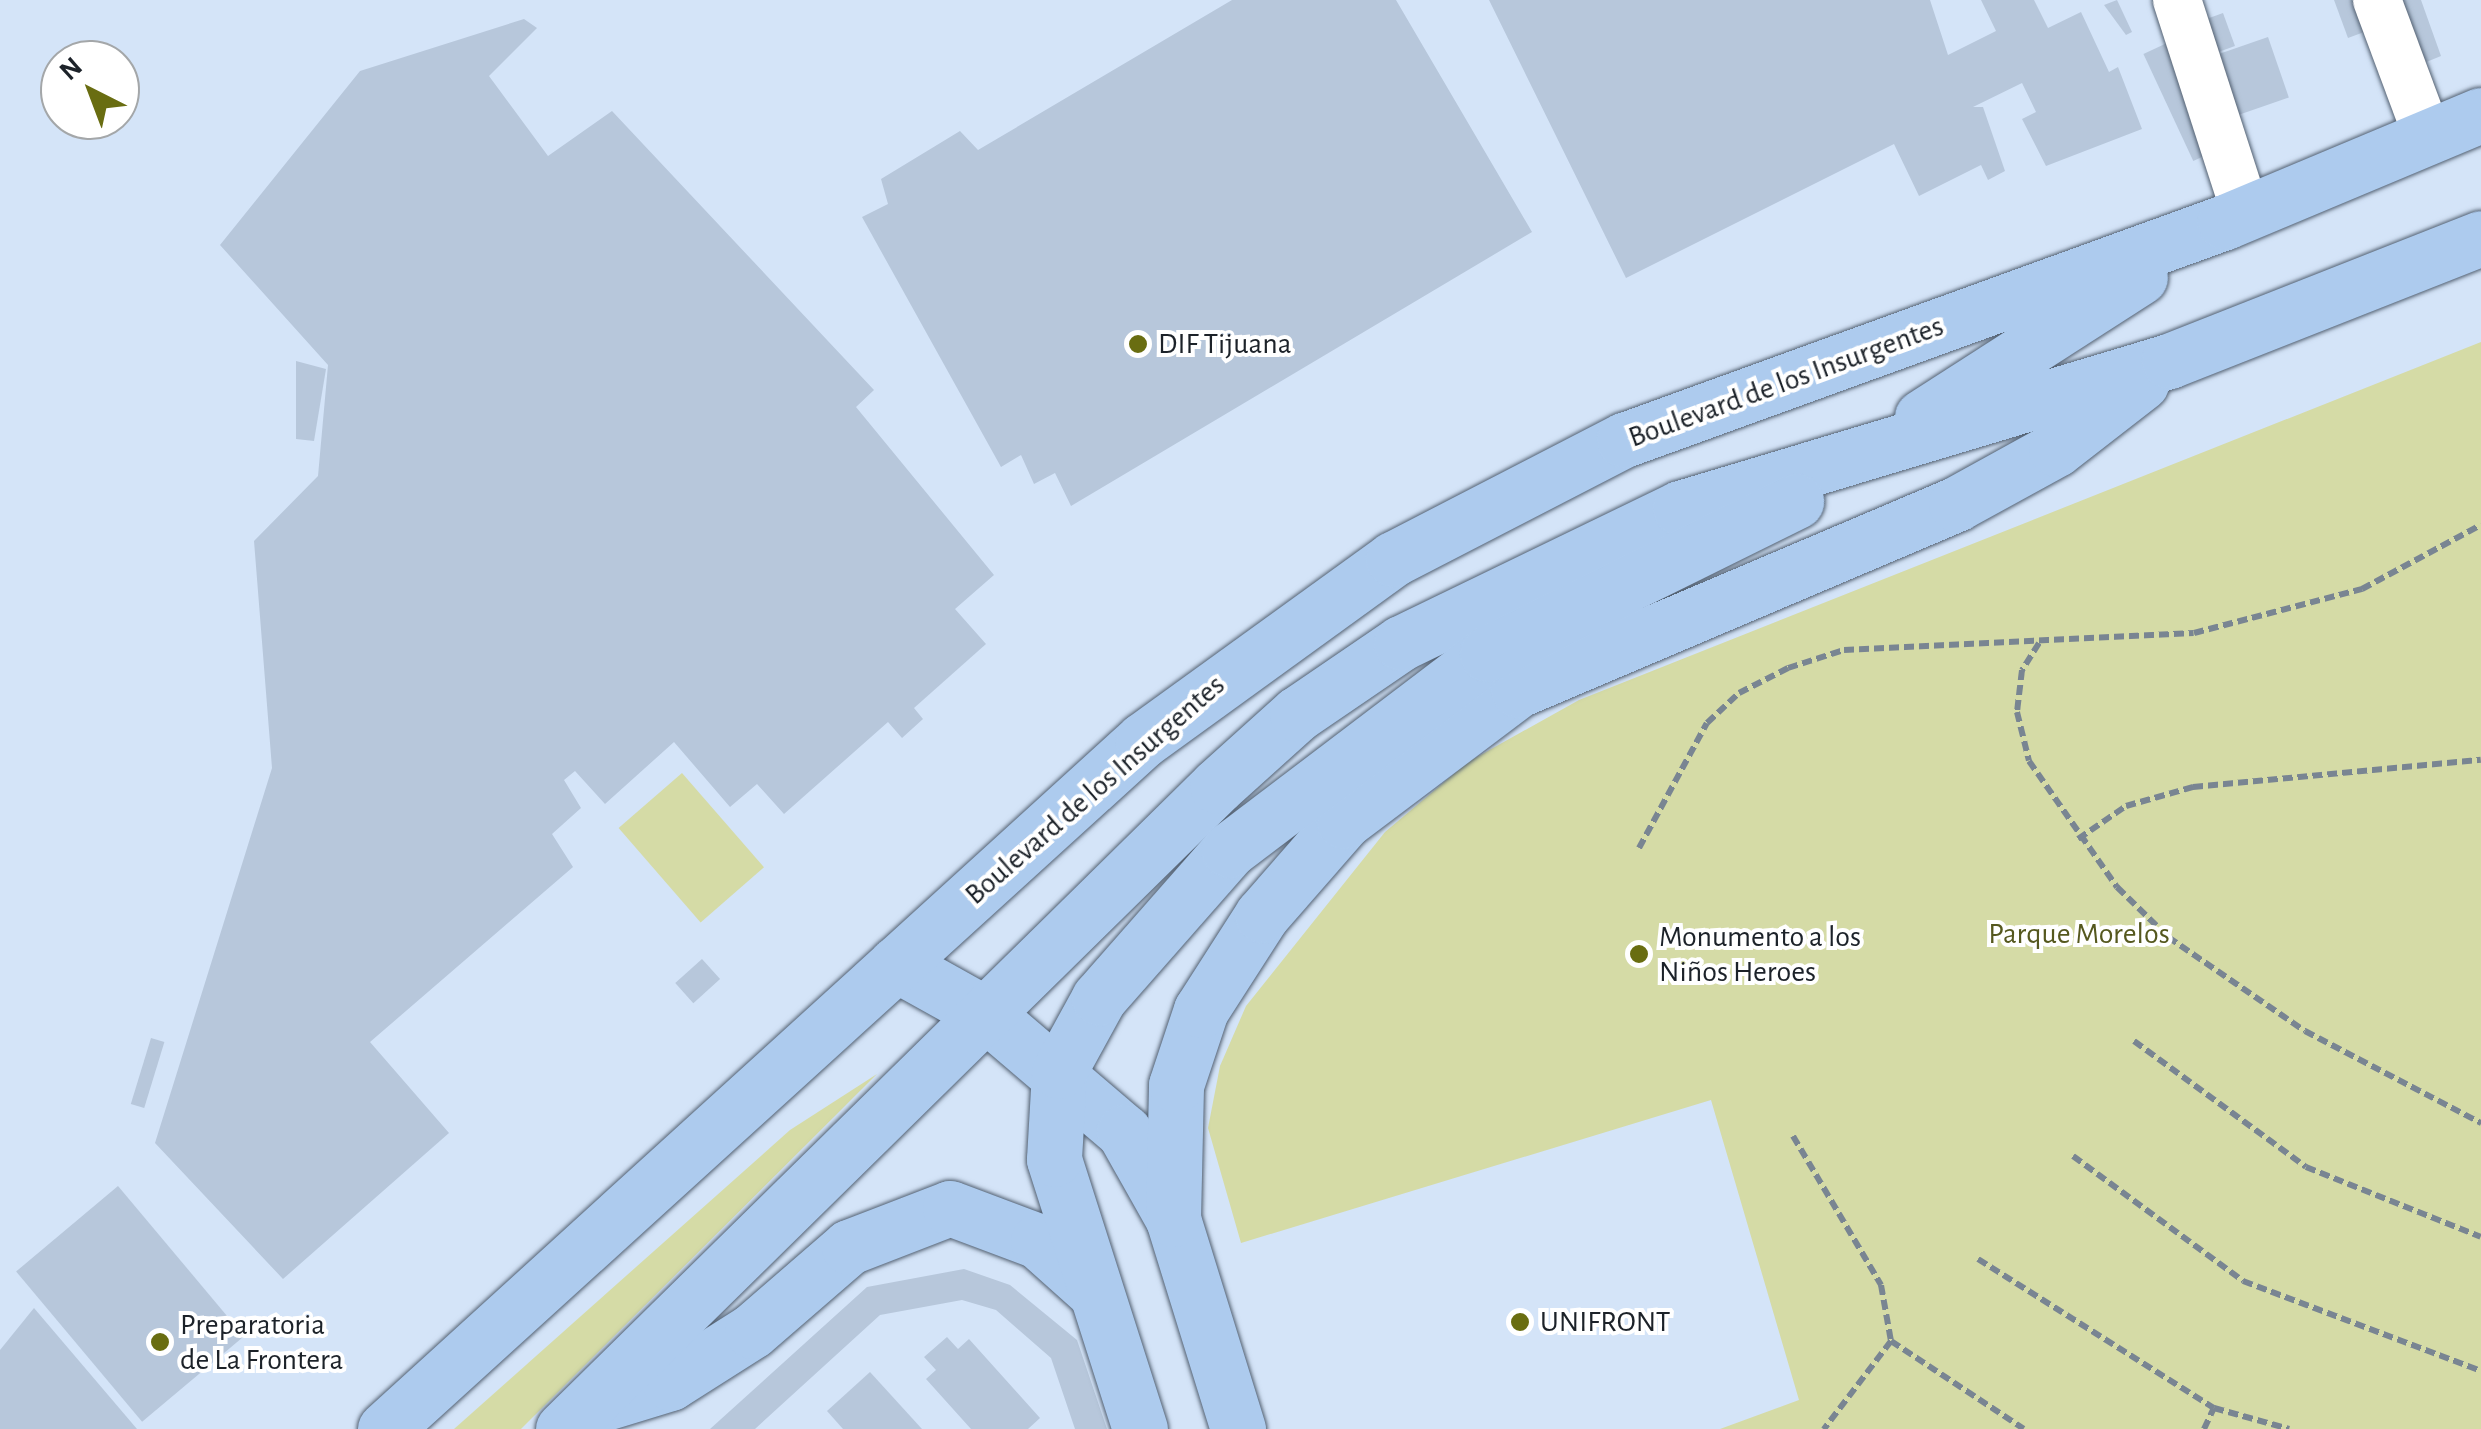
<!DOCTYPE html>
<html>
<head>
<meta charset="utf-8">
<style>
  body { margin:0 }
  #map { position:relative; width:2481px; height:1429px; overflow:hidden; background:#d4e4f8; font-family:"Alegreya Sans",sans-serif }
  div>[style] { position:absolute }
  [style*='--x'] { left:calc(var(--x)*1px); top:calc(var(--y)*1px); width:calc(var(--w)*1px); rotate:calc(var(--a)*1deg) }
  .green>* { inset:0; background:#d5dba6; transform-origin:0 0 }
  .building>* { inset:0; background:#b7c7db; transform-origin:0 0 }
  .path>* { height:6px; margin-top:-3px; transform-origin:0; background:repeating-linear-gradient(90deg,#798592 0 10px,transparent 0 15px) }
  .roads { filter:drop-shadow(0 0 2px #526071) drop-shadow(0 0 2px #526071) }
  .minor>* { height:48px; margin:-24px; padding:0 24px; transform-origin:24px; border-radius:24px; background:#fff }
  .major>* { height:55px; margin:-27.5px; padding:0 27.5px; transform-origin:27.5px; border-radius:27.5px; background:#adcbee }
  .dots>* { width:28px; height:28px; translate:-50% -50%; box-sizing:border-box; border:5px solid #fff; border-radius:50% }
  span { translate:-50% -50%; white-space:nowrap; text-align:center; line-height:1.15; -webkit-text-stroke:8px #fff; paint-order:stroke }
  .poi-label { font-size:30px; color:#1c2229 }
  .left { translate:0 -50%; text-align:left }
  .street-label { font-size:30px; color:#1c2229 }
  .park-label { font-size:30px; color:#55581e }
  .north { position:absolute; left:40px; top:40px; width:100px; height:100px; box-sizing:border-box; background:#fff; border:2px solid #a4a7a9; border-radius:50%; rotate:318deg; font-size:28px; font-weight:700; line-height:40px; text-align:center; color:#1c2229 }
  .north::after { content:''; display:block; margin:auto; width:35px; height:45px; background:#696d11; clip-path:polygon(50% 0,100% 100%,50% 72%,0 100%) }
</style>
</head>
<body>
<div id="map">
  <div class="green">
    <div style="clip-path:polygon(2481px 342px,2481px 1429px,1720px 1429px,1799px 1400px,1711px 1100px,1241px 1243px,1208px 1128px,1220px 1066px,1246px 1006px,1385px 832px,1468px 762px,1579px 700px)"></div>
    <div style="left:682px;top:773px;width:125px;height:84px;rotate:49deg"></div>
    <div style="clip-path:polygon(877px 1074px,521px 1429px,454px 1429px,790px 1130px)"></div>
  </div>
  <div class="building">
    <div style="clip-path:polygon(1232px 0,1396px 0,1532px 232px,1071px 506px,1055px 473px,1034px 484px,1021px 455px,1001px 467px,862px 217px,888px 204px,881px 179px,960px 131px,978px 150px)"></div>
    <div style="clip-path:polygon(1489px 0,1930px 0,1948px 55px,1996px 31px,1981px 0,2034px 0,2048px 28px,2081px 12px,2109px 72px,2118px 67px,2142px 129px,2046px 166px,2022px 119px,2036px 112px,2022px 83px,1973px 107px,1983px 107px,2005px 171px,1988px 180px,1981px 165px,1919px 196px,1894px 144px,1626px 278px)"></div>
    <div style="clip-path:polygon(2117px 0,2132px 32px,2126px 35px,2104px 5px)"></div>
    <div style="clip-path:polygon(2334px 0,2374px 0,2383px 25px,2348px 38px)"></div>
    <div style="clip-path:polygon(2403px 0,2421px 0,2441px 56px,2419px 65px)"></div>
    <div style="left:2223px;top:13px;width:35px;height:25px;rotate:70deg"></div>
    <div style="clip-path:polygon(524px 19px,537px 28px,489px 76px,548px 156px,612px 111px,874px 390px,856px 407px,994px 575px,955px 609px,986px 644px,914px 708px,923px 719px,902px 738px,888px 722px,784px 814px,757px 784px,730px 807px,674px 742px,605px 804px,575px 771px,564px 780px,581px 808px,552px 834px,573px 867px,370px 1042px,449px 1133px,283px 1279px,155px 1143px,272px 768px,254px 541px,318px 476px,328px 365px,220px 245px,360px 71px)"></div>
    <div style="left:2268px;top:37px;width:64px;height:58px;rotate:71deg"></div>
    <div style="left:2167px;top:43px;width:118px;height:26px;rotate:65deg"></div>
    <div style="clip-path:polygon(296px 361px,326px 369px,314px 441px,296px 439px)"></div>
    <div style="left:702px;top:959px;width:27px;height:36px;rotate:48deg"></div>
    <div style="left:151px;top:1038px;width:14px;height:69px;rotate:17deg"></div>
    <div style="left:118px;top:1186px;width:196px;height:133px;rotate:50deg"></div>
    <div style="clip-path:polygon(964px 1269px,1010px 1285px,1077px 1340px,1107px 1429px,1075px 1429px,1051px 1358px,996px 1310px,962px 1300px,880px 1315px,755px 1429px,710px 1429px,867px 1287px)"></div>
    <div style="clip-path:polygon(34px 1308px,137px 1429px,0 1429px,0 1350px)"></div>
    <div style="clip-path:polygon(947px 1337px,958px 1349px,969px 1339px,1040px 1418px,1028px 1429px,971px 1429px,926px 1379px,936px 1370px,924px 1357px)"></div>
    <div style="clip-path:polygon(870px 1372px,922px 1429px,843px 1429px,827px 1411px)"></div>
  </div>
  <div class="path">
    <div style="--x:2039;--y:643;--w:32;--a:122"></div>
    <div style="--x:2022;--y:670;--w:42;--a:96.8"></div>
    <div style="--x:2017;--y:712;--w:50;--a:76.2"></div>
    <div style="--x:2029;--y:761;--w:154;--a:55.1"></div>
    <div style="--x:2117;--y:887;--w:71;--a:44.4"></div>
    <div style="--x:2168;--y:937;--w:166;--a:34.5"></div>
    <div style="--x:2305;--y:1031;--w:199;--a:27.6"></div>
    <div style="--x:2078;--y:839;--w:58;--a:-34.5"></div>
    <div style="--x:2126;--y:806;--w:70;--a:-15.8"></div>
    <div style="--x:2193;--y:787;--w:289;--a:-5.4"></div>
    <div style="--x:1639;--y:848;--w:142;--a:-61.5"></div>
    <div style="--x:1707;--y:723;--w:44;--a:-43.2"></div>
    <div style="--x:1739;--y:693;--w:55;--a:-27"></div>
    <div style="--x:1788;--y:668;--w:59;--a:-17.8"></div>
    <div style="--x:1844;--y:650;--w:350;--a:-2.8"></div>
    <div style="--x:2194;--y:633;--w:174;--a:-14.7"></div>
    <div style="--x:2362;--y:589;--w:135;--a:-28.3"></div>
    <div style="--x:2134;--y:1041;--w:213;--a:36.2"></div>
    <div style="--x:2306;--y:1167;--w:188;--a:21.8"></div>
    <div style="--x:1793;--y:1136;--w:173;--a:59.4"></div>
    <div style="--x:1881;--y:1285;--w:57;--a:79.9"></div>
    <div style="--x:1891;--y:1341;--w:111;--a:127.3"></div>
    <div style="--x:2073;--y:1156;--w:211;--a:36.3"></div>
    <div style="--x:2243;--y:1281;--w:254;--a:20.7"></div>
    <div style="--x:1978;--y:1259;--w:279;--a:32.3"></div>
    <div style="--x:2214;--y:1408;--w:78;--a:15.6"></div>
    <div style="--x:1891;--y:1341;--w:159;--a:33.5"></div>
    <div style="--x:2204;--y:1429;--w:23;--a:-65"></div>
  </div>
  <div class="roads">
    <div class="minor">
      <div style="--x:2177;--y:0;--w:224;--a:72.1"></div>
      <div style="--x:2377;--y:0;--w:146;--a:69.6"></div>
    </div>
    <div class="major">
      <div style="--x:1922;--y:417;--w:259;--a:-32.7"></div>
      <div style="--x:896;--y:964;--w:103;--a:29.1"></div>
      <div style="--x:986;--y:1014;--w:182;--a:40.5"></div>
      <div style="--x:1124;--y:1132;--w:100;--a:60.6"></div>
      <div style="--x:1173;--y:1219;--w:220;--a:72.8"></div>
      <div style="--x:1173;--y:1219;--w:134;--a:-88.7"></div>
      <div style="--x:1176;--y:1085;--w:79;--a:-71.6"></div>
      <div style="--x:1201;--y:1010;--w:113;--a:-57.3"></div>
      <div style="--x:1262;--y:915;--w:125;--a:-48.9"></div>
      <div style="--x:1344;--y:821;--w:218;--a:-37"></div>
      <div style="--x:1518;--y:690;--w:476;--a:-23"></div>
      <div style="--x:1956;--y:504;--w:114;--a:-28.8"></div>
      <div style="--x:2056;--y:449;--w:108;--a:-37.8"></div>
      <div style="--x:592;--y:1407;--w:82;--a:-17.1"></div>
      <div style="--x:670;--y:1383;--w:97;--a:-32.4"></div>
      <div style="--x:752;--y:1331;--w:128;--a:-40.9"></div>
      <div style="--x:849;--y:1247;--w:108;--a:-21.1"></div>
      <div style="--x:950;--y:1208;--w:94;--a:20.6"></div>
      <div style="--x:1038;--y:1241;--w:75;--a:41.8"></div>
      <div style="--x:385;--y:1429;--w:1024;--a:-42.27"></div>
      <div style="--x:1143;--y:740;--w:309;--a:-35.9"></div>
      <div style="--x:1393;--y:559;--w:260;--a:-27.3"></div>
      <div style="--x:1624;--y:440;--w:639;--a:-19.94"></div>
      <div style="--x:2225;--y:222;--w:277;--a:-22.7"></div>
      <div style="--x:563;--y:1429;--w:917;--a:-44.51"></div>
      <div style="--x:1217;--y:786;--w:108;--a:-42"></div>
      <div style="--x:1297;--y:714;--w:126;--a:-34.3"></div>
      <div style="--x:1401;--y:643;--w:310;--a:-25.8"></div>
      <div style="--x:1680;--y:508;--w:511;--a:-16.73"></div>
      <div style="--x:2169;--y:361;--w:335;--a:-21.5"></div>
      <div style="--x:1140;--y:1429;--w:283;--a:-107.7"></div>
      <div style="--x:1054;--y:1159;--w:88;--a:-86.7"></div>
      <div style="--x:1059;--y:1071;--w:83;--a:-61.3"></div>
      <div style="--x:1099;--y:998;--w:197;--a:-48.7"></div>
      <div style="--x:1229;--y:850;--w:324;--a:-37.2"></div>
      <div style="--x:1487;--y:654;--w:345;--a:-26.3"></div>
    </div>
  </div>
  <div class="dots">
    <div style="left:1138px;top:344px;background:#696d11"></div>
    <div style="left:1639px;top:954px;background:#696d11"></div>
    <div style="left:1520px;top:1322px;background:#696d11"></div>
    <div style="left:160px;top:1342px;background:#696d11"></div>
  </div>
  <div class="poi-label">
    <span class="left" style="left:1158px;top:344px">DIF Tijuana</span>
    <span class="left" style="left:1659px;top:954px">Monumento a los<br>Niños Heroes</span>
    <span class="left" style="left:1540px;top:1322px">UNIFRONT</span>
    <span class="left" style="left:180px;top:1342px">Preparatoria<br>de La Frontera</span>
  </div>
  <div class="street-label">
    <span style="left:1786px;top:382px;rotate:-20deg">Boulevard de los Insurgentes</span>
    <span style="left:1095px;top:790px;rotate:-41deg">Boulevard de los Insurgentes</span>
  </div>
  <div class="park-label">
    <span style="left:2079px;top:934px">Parque Morelos</span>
  </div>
  <div class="north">N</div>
</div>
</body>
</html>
